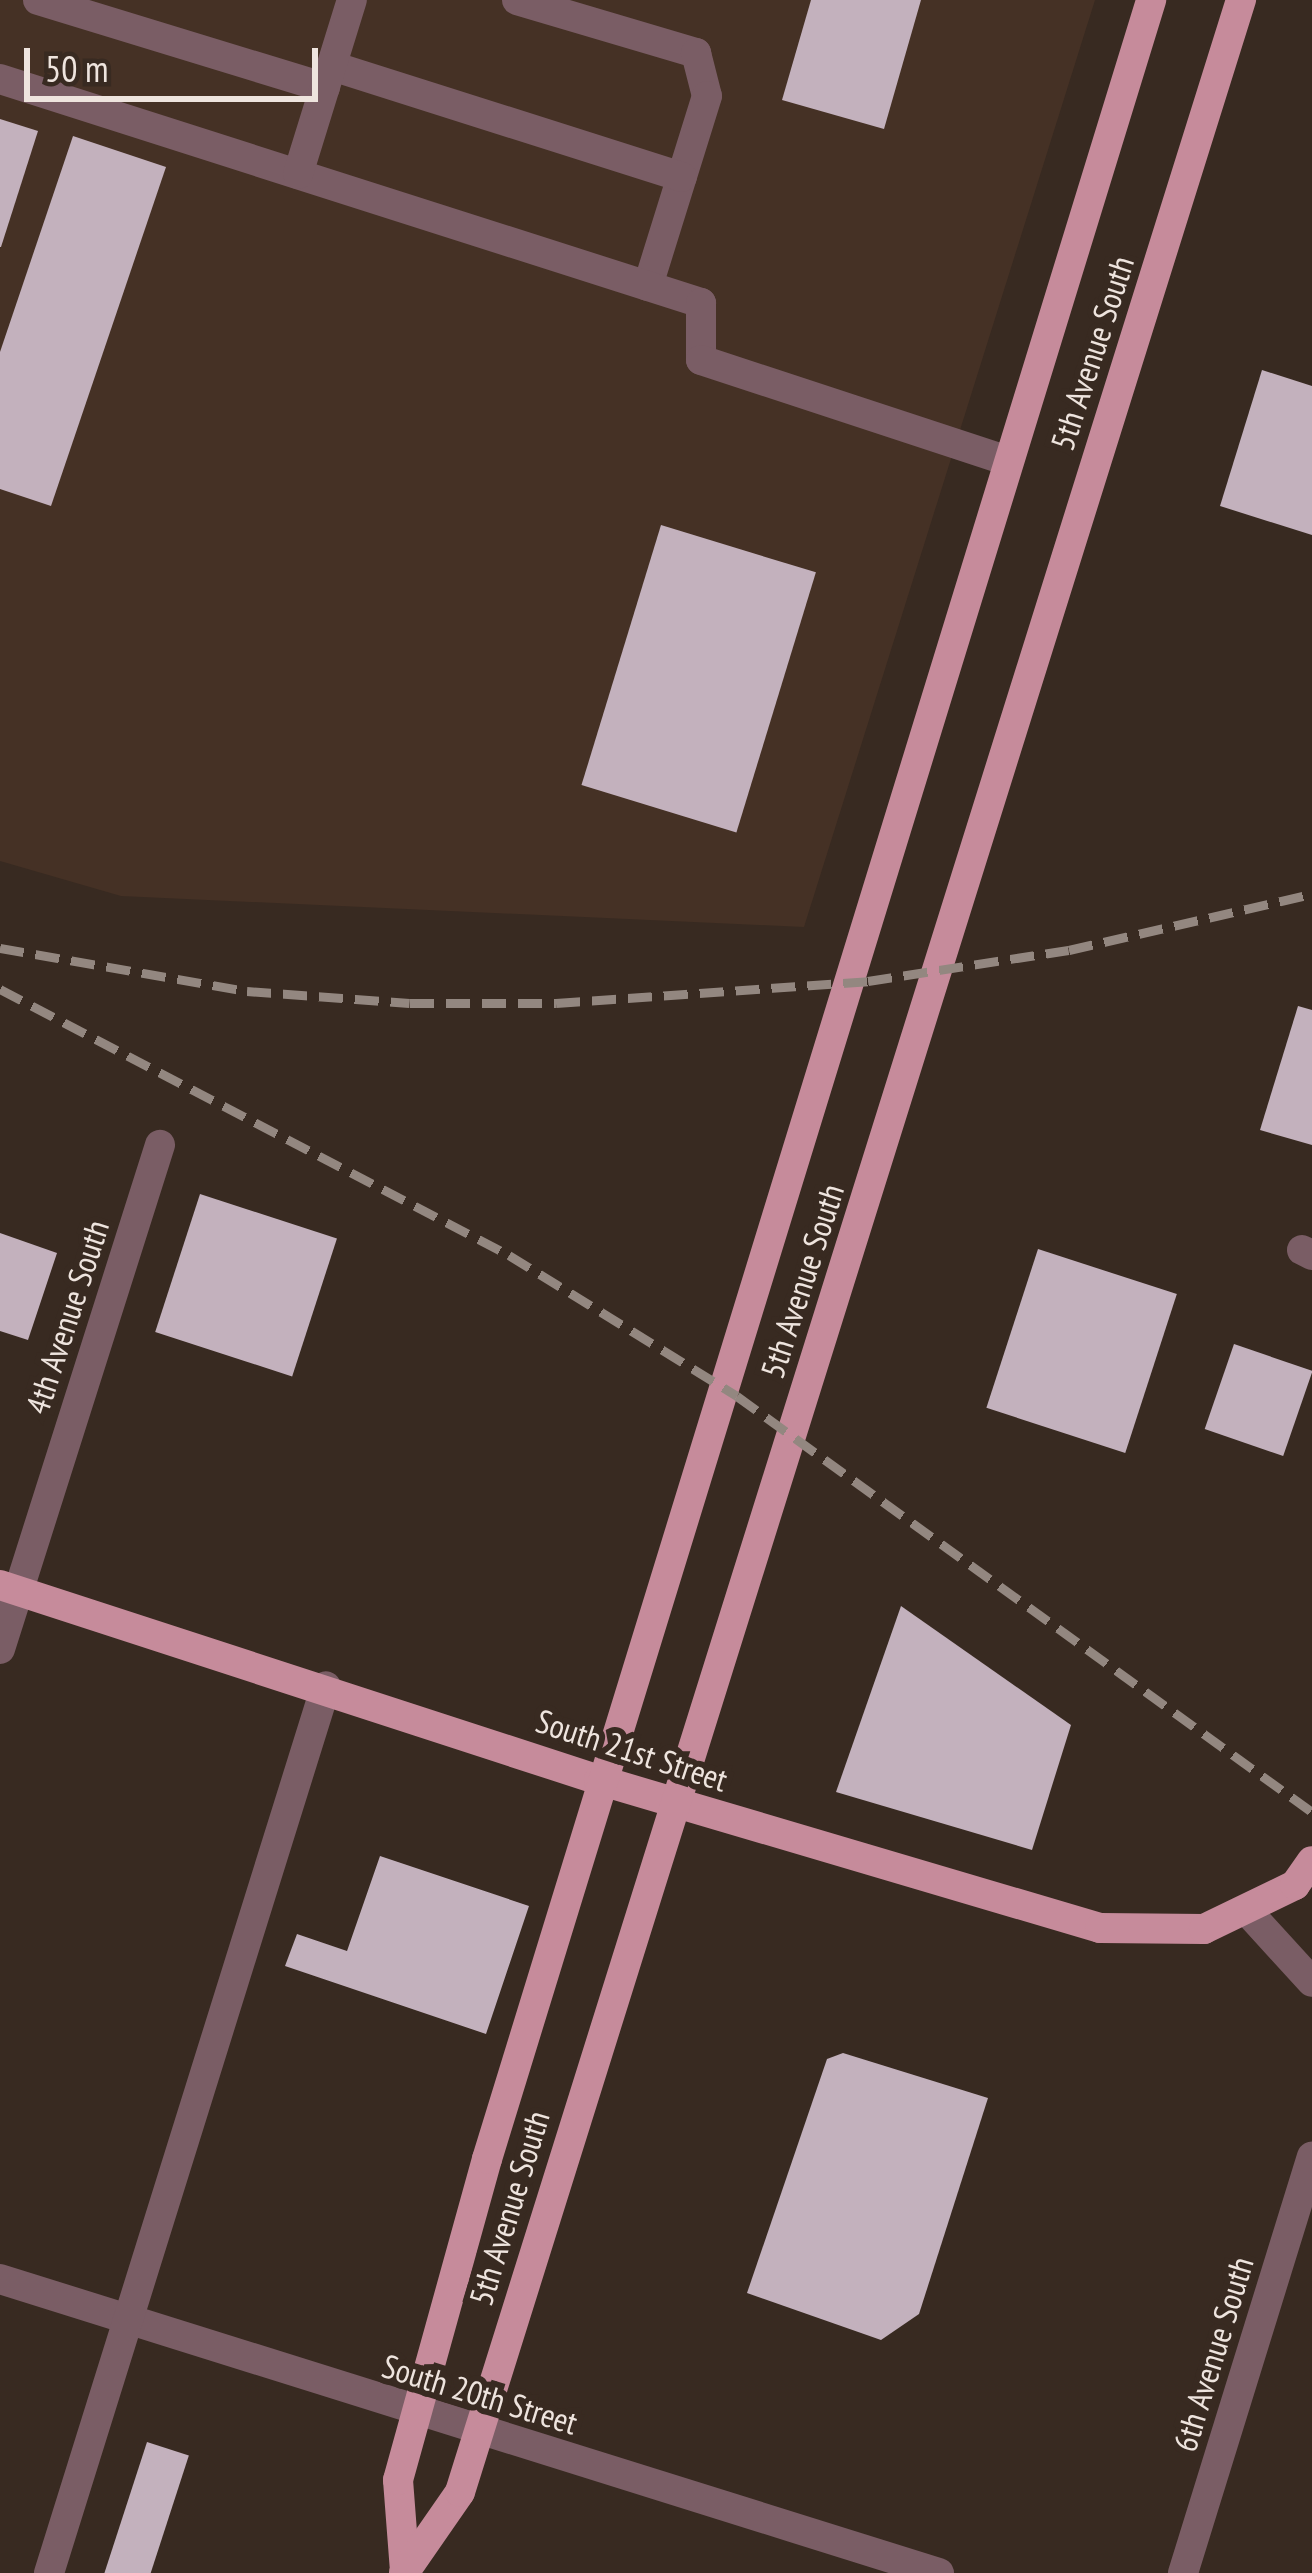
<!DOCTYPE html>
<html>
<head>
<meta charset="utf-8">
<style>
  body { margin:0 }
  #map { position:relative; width:1312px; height:2573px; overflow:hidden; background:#382a21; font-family:"PT Sans Narrow",sans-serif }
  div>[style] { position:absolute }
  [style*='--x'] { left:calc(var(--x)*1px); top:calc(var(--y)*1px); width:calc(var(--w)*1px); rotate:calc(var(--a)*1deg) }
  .built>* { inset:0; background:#453125 }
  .building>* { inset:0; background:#c3b1bd; transform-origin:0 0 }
  .minor>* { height:30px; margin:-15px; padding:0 15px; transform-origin:15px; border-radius:15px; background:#7a5d65 }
  .major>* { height:30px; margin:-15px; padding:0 15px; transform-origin:15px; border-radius:15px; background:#c68b9b }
  .rail>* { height:9px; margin-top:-4.5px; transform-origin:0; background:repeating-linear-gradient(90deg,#938780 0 24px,transparent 0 36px) }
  span { translate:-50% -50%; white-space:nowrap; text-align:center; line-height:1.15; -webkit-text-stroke:12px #382a21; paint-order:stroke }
  .street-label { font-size:33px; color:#eee4de }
  .scale { position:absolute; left:24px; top:48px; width:294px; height:54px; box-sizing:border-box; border:6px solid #eee4de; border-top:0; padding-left:15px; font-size:36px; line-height:42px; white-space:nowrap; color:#eee4de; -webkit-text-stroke:9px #382a21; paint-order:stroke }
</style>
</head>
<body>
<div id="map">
  <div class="built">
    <div style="clip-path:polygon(0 0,1095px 0,804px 927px,121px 896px,0 861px)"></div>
  </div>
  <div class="building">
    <div style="clip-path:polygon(811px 0,921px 0,884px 129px,782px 100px)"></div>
    <div style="clip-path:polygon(0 119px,38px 131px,1px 247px,0 247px)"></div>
    <div style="clip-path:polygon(73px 136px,166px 167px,51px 506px,0 489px,0 352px)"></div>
    <div style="clip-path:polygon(1262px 370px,1312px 386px,1312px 535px,1220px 506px)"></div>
    <div style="left:661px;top:525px;width:162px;height:272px;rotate:17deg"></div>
    <div style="clip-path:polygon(1298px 1006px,1312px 1010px,1312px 1145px,1260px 1130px)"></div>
    <div style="left:200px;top:1194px;width:144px;height:145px;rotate:18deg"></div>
    <div style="clip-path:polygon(0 1233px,57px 1253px,28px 1340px,0 1331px)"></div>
    <div style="left:1038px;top:1249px;width:146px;height:167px;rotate:18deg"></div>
    <div style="left:1234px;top:1344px;width:83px;height:90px;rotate:19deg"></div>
    <div style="clip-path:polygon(901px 1606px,1071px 1725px,1032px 1850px,836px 1792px)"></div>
    <div style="clip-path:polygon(380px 1856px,529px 1906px,486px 2034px,285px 1966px,297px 1934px,347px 1951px)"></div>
    <div style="clip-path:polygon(843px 2053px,988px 2098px,919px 2314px,881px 2340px,747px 2293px,827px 2059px)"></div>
    <div style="left:147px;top:2442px;width:44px;height:138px;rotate:18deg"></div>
  </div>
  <div class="minor">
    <div style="--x:38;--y:0;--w:300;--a:17"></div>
    <div style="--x:517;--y:0;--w:187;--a:16.5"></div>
    <div style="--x:696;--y:53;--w:44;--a:75.7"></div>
    <div style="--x:707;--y:96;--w:199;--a:107.3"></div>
    <div style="--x:332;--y:66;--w:367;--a:17.6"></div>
    <div style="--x:0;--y:79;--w:736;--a:17.72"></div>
    <div style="--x:701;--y:303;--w:57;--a:90"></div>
    <div style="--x:701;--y:360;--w:321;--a:18.2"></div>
    <div style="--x:298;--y:174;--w:182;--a:-72.8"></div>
    <div style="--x:1302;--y:1250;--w:11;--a:27"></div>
    <div style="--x:0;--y:1649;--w:529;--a:-72.39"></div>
    <div style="--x:1249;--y:1913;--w:93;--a:47.6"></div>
    <div style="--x:0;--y:2279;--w:984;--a:17.39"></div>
    <div style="--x:49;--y:2573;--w:929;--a:-72.66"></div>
    <div style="--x:1183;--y:2573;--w:436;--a:-72.8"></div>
  </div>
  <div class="major">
    <div style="--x:0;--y:1585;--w:630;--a:18.03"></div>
    <div style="--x:599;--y:1780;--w:522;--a:16.46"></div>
    <div style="--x:1100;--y:1928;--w:104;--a:0.6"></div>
    <div style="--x:1204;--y:1929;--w:101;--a:-25.8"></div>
    <div style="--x:1295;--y:1885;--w:29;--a:-55"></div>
    <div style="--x:405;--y:2571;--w:91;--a:-94.4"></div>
    <div style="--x:398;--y:2480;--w:333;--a:-74.5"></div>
    <div style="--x:487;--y:2159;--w:2259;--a:-72.9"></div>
    <div style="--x:404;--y:2573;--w:98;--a:-55.3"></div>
    <div style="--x:460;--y:2492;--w:2612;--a:-72.6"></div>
  </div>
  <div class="rail">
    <div style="--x:0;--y:948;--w:251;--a:9.9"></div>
    <div style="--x:247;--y:991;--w:163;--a:4.2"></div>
    <div style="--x:410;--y:1003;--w:146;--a:0"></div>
    <div style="--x:556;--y:1003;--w:313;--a:-4"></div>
    <div style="--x:868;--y:981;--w:203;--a:-8.8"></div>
    <div style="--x:1069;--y:950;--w:249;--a:-13"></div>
    <div style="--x:0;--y:989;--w:574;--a:27.59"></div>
    <div style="--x:509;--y:1255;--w:268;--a:31.7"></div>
    <div style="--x:737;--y:1396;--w:710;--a:35.88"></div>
  </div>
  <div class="street-label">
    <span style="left:1092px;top:353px;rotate:-72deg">5th Avenue South</span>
    <span style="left:802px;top:1281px;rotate:-72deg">5th Avenue South</span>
    <span style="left:67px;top:1317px;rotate:-72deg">4th Avenue South</span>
    <span style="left:632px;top:1750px;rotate:18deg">South 21st Street</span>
    <span style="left:509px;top:2208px;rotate:-73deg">5th Avenue South</span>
    <span style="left:1213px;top:2354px;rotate:-73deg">6th Avenue South</span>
    <span style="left:480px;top:2394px;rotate:17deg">South 20th Street</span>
  </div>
  <div class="scale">50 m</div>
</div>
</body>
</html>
